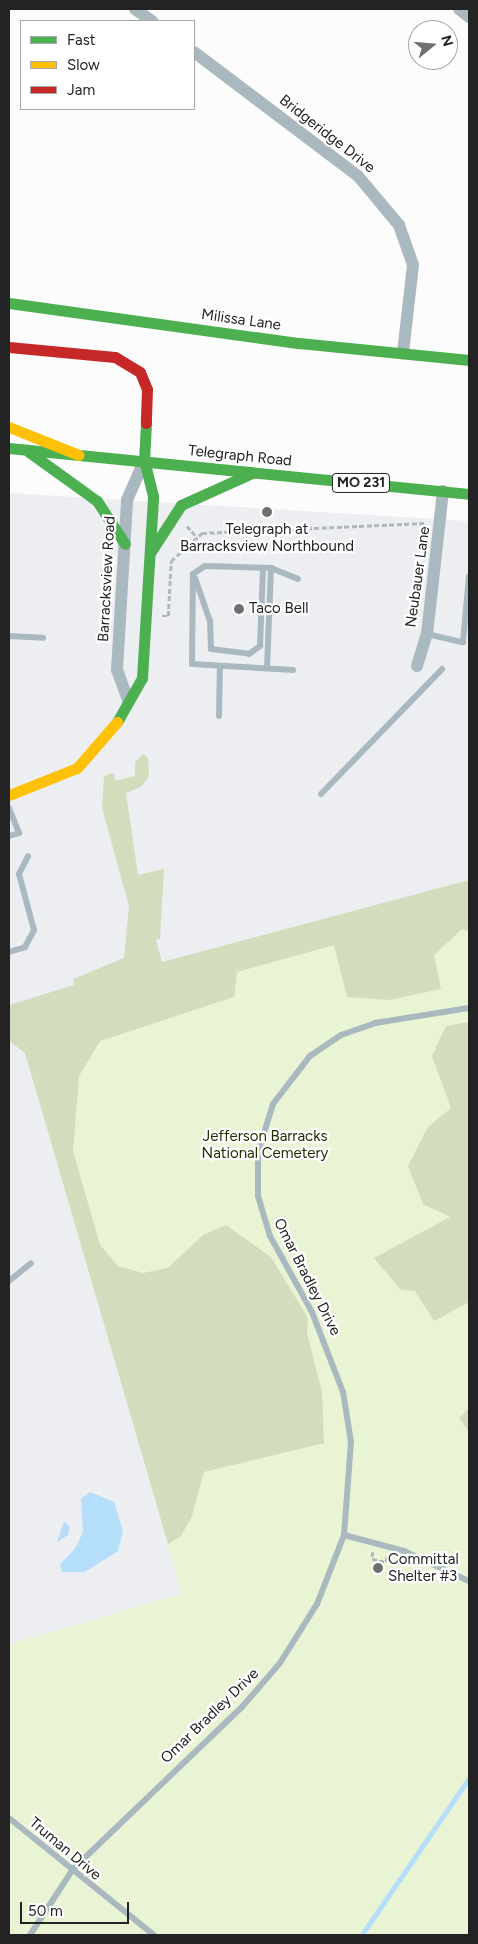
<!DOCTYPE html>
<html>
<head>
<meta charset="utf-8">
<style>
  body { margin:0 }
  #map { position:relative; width:478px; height:1944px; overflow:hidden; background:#fcfcfc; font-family:Figtree,sans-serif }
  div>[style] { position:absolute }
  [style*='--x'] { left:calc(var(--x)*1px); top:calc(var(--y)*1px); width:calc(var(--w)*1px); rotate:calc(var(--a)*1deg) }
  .built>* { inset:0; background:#eceef2 }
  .green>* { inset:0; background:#e8f4d3 }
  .forest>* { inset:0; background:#d1ddbc }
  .water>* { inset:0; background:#b4defa }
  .stream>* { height:4.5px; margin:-2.25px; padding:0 2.25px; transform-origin:2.25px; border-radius:2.25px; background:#b4defa }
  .path>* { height:2.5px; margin-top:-1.25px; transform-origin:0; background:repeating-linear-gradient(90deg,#b1b8bb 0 5px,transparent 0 7.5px) }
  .lane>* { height:6px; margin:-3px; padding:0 3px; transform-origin:3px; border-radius:3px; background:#aab9c0 }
  .street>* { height:12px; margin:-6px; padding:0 6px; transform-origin:6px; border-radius:6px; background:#aab9c0 }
  .fast>* { height:11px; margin:-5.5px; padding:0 5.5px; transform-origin:5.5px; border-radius:5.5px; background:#4caf50 }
  .slow>* { height:11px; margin:-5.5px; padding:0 5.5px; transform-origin:5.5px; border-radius:5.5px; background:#ffc107 }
  .jam>* { height:11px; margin:-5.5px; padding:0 5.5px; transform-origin:5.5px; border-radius:5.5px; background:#c62828 }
  .dots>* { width:14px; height:14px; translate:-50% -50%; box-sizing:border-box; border:2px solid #fff; border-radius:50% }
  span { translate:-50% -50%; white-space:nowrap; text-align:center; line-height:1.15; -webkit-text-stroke:4.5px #fff; paint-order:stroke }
  .shield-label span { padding:1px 4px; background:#fff; border:1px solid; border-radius:4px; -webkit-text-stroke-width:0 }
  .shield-label { font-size:14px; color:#232324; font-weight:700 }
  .street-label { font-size:15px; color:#232324 }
  .poi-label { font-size:15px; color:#232324 }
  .left { translate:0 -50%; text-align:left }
  .park-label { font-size:15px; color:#233004 }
  .frame { position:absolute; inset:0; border:10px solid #232324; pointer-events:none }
  .legend { position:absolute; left:20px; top:20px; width:175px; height:90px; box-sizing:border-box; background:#fff; border:1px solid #a7a7a7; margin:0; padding:6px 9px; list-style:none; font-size:15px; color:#232324 }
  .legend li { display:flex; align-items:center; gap:10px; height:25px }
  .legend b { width:25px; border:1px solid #a7a7a7 }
  .north { position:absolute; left:408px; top:20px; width:50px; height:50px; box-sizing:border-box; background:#fff; border:1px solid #a7a7a7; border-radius:50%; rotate:73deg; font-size:14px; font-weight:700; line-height:20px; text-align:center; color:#232324 }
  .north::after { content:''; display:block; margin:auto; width:18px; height:22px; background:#6f6f70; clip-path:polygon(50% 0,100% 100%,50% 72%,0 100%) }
  .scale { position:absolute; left:20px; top:1902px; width:109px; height:22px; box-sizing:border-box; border:2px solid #232324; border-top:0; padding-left:6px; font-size:15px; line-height:18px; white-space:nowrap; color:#232324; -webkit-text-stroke:4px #fff; paint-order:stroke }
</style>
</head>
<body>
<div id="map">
  <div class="built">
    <div style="clip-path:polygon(9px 493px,469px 521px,469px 880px,11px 1004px,182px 1594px,9px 1644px)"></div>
  </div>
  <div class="green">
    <div style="clip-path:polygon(469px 880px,469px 1935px,9px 1935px,9px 1644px,182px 1594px,11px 1004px)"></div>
  </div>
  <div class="forest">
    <div style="clip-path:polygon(143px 754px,148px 758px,149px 776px,142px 786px,126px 793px,138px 875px,164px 869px,160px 939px,156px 940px,162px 962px,469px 880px,469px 931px,462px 929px,434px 955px,441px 989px,389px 1000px,347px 997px,334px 945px,237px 972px,234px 997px,100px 1041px,79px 1076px,73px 1151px,100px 1245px,118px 1266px,143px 1273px,168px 1268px,203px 1235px,226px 1225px,271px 1257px,308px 1318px,307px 1333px,322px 1392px,324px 1443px,204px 1472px,192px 1516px,181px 1536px,168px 1544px,25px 1053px,9px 1041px,9px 1005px,74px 985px,73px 979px,124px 958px,129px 906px,102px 808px,104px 776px,113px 773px,116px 781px,135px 776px,135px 762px)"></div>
    <div style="clip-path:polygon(469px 1022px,469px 1302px,434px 1321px,415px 1291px,401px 1290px,374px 1258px,450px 1217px,423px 1204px,408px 1166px,428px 1127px,451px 1108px,432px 1056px,446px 1026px)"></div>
    <div style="clip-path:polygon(469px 1408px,469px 1432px,459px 1418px)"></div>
  </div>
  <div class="water">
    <div style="clip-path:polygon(90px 1492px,114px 1502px,123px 1531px,118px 1551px,85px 1572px,62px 1572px,60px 1564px,75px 1549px,83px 1532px,81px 1499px)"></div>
    <div style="clip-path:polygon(64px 1521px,70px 1527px,68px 1535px,57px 1542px)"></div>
  </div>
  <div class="stream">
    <div style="--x:363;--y:1933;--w:188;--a:-55.6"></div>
  </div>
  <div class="path">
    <div style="--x:187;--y:526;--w:15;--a:48"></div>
    <div style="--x:162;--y:616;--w:6;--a:0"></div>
    <div style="--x:168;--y:616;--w:55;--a:-86.9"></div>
    <div style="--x:171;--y:561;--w:42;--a:-42.1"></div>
    <div style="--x:202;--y:533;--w:223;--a:-2.6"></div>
    <div style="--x:373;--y:1552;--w:7;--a:98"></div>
    <div style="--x:372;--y:1559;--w:14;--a:12"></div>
    <div style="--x:386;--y:1562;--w:6;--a:-81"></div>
  </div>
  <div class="lane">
    <div style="--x:195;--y:578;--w:46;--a:70.8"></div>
    <div style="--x:210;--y:621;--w:28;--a:88"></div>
    <div style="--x:211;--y:649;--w:38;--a:7"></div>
    <div style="--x:249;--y:654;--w:14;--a:-36"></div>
    <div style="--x:260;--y:646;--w:78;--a:-87.8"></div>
    <div style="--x:427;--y:634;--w:37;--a:13"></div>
    <div style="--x:463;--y:642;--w:66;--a:-84.8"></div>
    <div style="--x:9;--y:636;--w:34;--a:3"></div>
    <div style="--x:267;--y:668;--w:100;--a:-87.7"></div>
    <div style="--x:293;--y:670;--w:101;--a:-176.6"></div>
    <div style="--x:192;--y:664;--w:90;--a:-89.4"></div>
    <div style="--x:193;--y:574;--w:14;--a:-34"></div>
    <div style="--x:205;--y:566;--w:66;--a:1.7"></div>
    <div style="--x:271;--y:568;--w:29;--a:22"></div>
    <div style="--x:219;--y:716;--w:50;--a:-88.9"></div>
    <div style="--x:321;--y:794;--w:174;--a:-45.9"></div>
    <div style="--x:9;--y:808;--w:27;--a:68"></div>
    <div style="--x:19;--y:833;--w:10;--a:163"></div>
    <div style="--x:9;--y:952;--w:17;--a:-17"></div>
    <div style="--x:25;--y:947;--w:19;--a:-62"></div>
    <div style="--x:34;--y:930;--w:58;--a:-105"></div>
    <div style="--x:19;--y:874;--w:20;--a:-63"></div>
    <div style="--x:9;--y:1281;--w:28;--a:-39"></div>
    <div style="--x:344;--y:1535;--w:62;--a:14.9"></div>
    <div style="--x:404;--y:1551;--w:72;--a:24.8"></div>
    <div style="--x:9;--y:1818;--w:186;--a:38.9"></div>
    <div style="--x:30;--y:1935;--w:79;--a:-56.9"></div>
    <div style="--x:73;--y:1869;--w:234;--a:-43.8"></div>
    <div style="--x:242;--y:1707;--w:58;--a:-49.2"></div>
    <div style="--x:280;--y:1663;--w:70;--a:-57.9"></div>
    <div style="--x:317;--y:1604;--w:74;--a:-68.6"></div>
    <div style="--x:344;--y:1535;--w:93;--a:-85.7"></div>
    <div style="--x:351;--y:1442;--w:51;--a:-99.1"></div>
    <div style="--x:343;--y:1392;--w:86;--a:-111.2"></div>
    <div style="--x:312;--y:1312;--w:87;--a:-118.9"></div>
    <div style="--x:270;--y:1236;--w:42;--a:-106.7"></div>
    <div style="--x:258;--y:1196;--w:44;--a:-90"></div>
    <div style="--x:258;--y:1152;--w:50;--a:-72.6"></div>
    <div style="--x:273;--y:1104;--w:61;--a:-52.4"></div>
    <div style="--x:310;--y:1056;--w:37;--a:-34"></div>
    <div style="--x:341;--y:1035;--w:36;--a:-19"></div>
    <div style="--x:375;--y:1023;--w:95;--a:-9.1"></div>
  </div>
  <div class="street">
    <div style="--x:135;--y:9;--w:21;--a:35"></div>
    <div style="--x:459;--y:9;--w:13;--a:39"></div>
    <div style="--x:194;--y:52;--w:206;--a:37.1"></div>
    <div style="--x:358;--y:176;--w:64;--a:50.1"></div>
    <div style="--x:399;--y:225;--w:42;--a:70.7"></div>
    <div style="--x:413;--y:265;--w:89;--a:96.5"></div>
    <div style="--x:417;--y:666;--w:34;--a:-73"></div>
    <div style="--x:427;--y:634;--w:144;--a:-83.6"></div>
    <div style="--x:128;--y:700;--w:32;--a:-110"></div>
    <div style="--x:117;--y:670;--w:170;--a:-86.6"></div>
    <div style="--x:127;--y:500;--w:43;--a:-66.4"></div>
  </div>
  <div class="fast">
    <div style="--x:9;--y:303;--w:293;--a:7.9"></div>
    <div style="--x:299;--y:343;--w:171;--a:5.7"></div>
    <div style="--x:9;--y:448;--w:462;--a:5.7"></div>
    <div style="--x:29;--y:452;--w:84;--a:35.8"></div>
    <div style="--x:97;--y:501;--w:51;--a:56.9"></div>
    <div style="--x:150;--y:553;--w:57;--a:-57.1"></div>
    <div style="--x:181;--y:505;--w:78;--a:-24.3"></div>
    <div style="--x:117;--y:722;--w:51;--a:-60.4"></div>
    <div style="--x:142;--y:678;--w:182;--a:-86.5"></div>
    <div style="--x:153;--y:496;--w:36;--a:-104"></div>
    <div style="--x:144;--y:461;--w:38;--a:-87"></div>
  </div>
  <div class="slow">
    <div style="--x:9;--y:427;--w:75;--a:21.8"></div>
    <div style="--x:9;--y:795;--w:73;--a:-21.7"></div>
    <div style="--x:77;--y:768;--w:61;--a:-49"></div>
  </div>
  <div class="jam">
    <div style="--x:9;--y:347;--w:106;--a:5.4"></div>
    <div style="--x:115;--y:357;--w:29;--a:31"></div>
    <div style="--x:140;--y:372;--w:18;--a:68"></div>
    <div style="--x:147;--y:389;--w:34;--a:92"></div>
  </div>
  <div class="dots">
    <div style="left:267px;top:512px;background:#6f6f70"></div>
    <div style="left:239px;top:609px;background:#6f6f70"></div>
    <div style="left:378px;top:1568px;background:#6f6f70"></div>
  </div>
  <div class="shield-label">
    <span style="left:361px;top:483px">MO 231</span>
  </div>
  <div class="street-label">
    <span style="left:327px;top:134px;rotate:38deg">Bridgeridge Drive</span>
    <span style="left:241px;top:320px;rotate:8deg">Milissa Lane</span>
    <span style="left:240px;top:456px;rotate:6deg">Telegraph Road</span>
    <span style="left:418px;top:577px;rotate:-82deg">Neubauer Lane</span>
    <span style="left:107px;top:579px;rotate:-87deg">Barracksview Road</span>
    <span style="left:307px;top:1277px;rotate:63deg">Omar Bradley Drive</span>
    <span style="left:210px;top:1716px;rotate:-44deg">Omar Bradley Drive</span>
    <span style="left:65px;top:1849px;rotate:40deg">Truman Drive</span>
  </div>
  <div class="poi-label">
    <span style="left:267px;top:538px">Telegraph at<br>Barracksview Northbound</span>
    <span class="left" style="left:249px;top:609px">Taco Bell</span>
    <span class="left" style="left:388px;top:1568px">Committal<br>Shelter #3</span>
  </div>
  <div class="park-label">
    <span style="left:265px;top:1145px">Jefferson Barracks<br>National Cemetery</span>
  </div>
  <div class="frame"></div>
  <ul class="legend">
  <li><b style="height:6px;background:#4caf50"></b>Fast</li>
  <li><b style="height:6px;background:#ffc107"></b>Slow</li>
  <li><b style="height:6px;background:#c62828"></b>Jam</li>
  </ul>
  <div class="north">N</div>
  <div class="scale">50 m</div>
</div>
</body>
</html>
